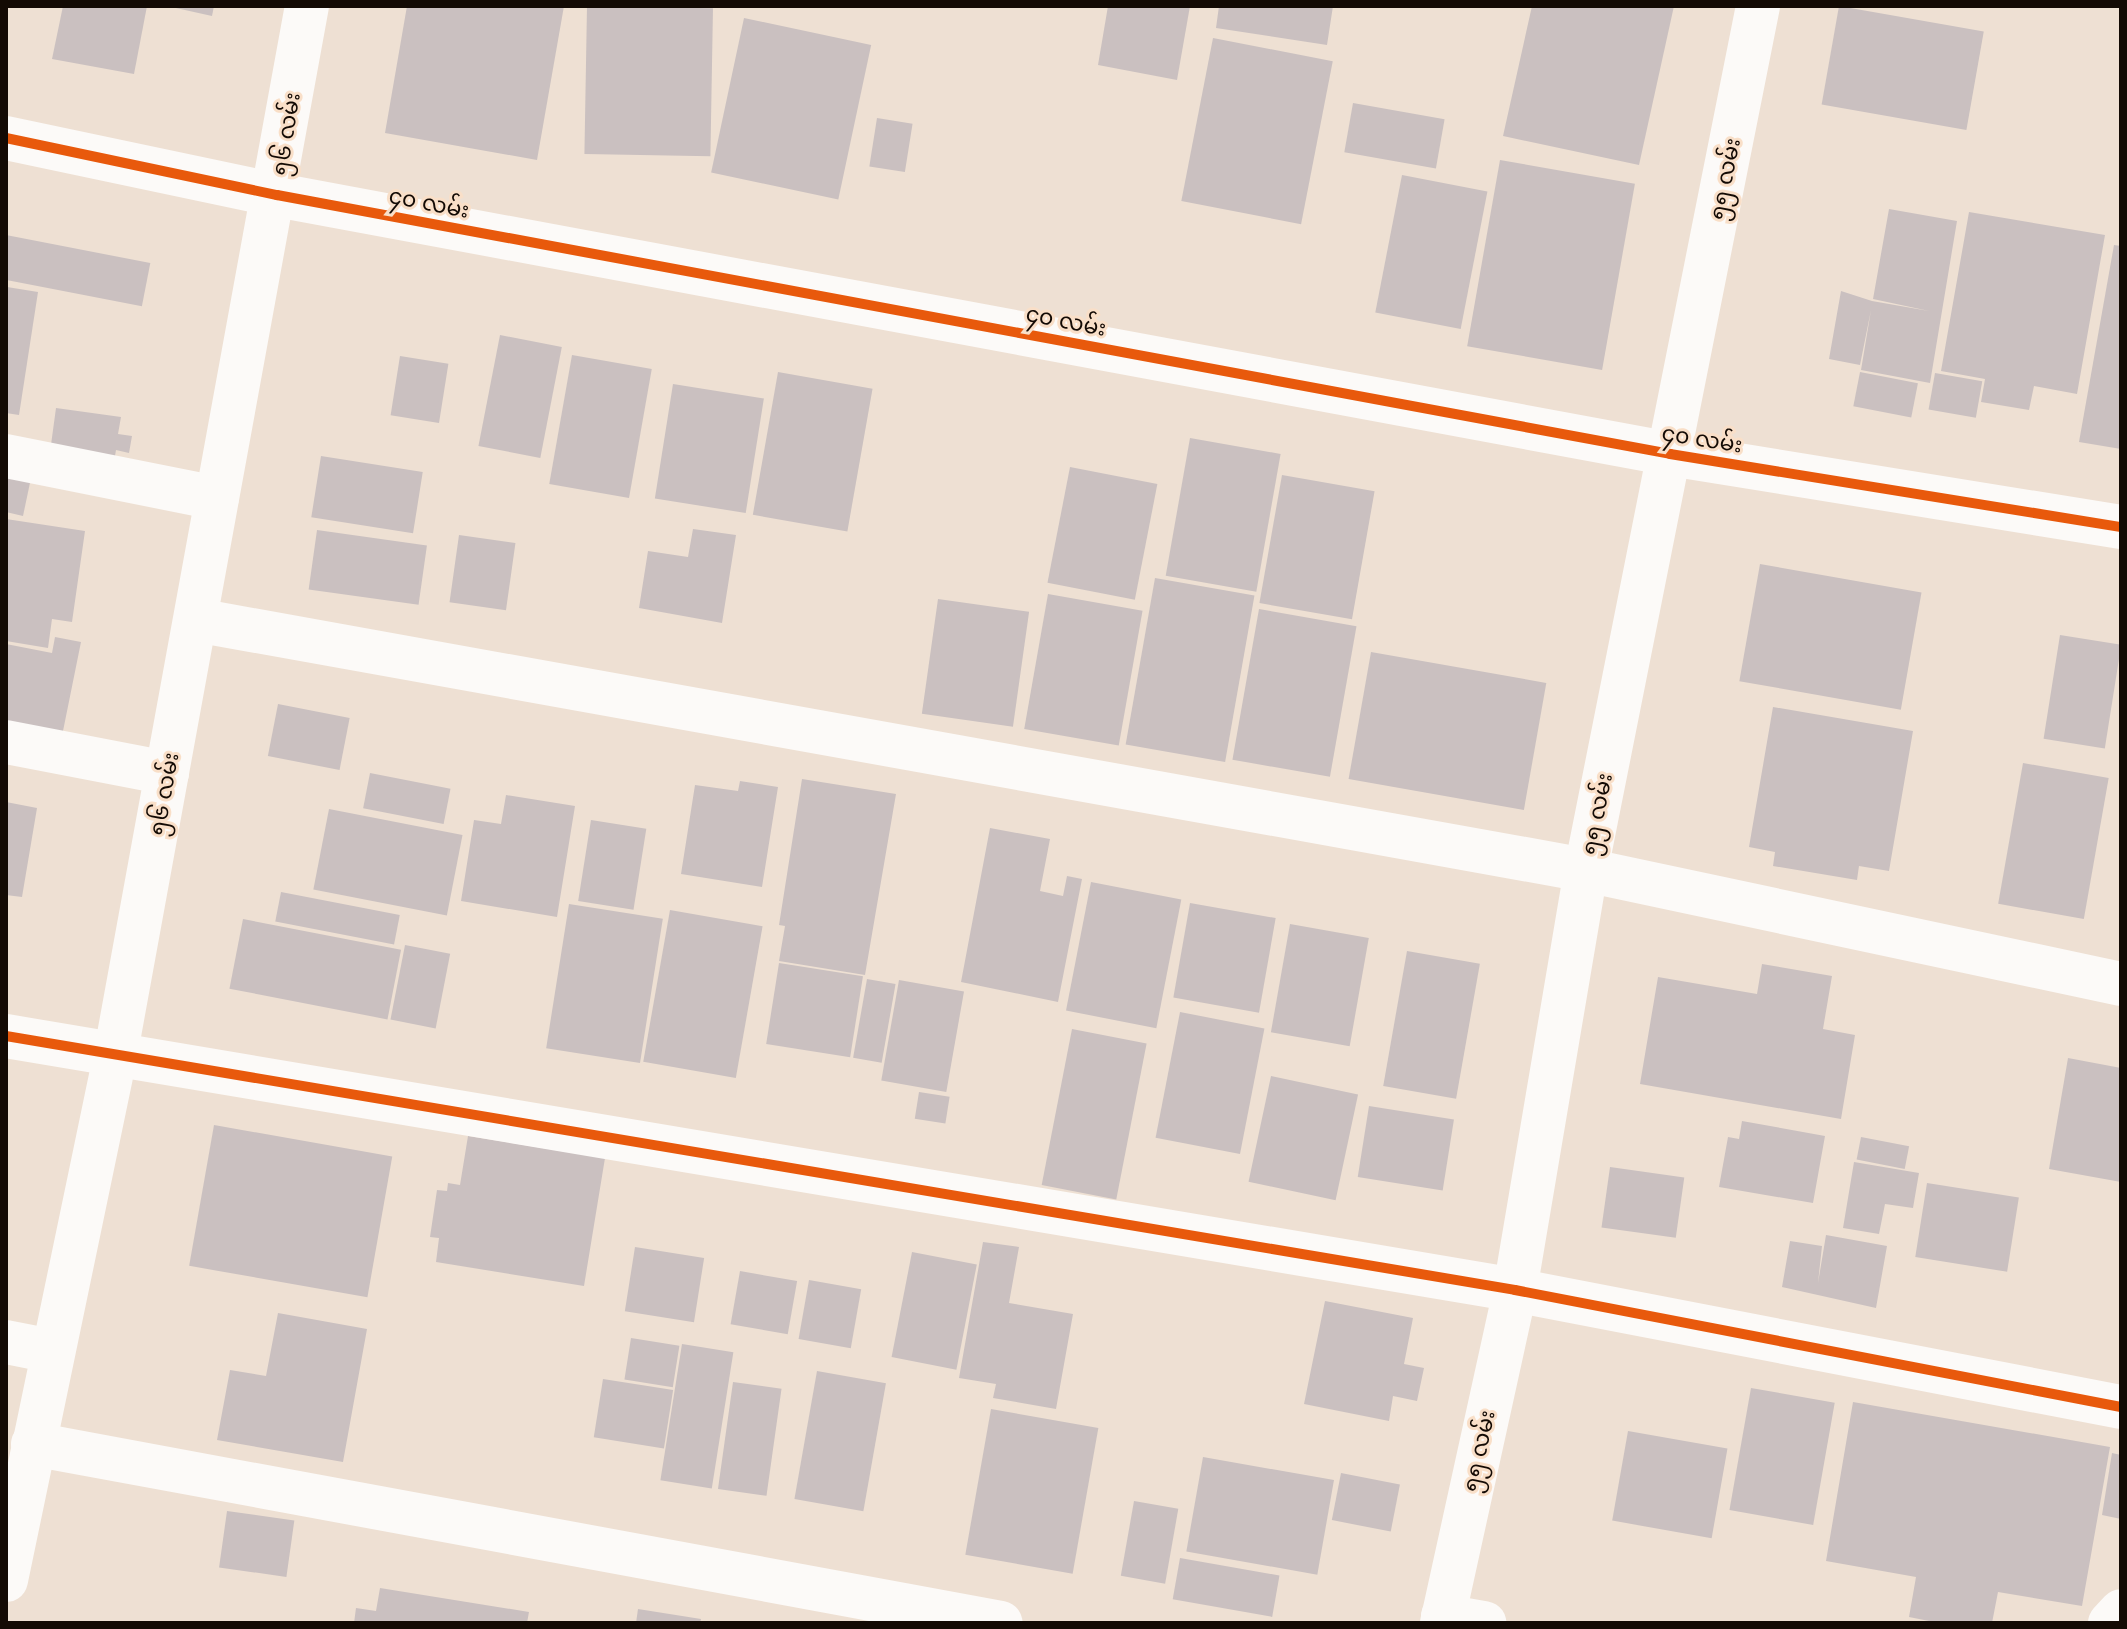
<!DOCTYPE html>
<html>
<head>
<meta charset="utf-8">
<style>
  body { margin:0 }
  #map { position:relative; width:2127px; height:1629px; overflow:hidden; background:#eee0d3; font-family:Quicksand,"Noto Sans Myanmar",sans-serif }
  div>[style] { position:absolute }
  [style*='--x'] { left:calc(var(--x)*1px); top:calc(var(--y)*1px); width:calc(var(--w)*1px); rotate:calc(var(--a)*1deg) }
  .building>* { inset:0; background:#cac0c0; transform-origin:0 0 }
  .minor>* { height:44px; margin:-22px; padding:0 22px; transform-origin:22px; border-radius:22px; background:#fcfaf8 }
  .secondary>* { height:44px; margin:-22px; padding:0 22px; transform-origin:22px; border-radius:22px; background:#fcfaf8 }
  .cycleway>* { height:10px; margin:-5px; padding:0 5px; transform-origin:5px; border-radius:5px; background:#e8590c }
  span { translate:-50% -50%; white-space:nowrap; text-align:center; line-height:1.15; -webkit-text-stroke:6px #f9dfc8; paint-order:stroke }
  .street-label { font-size:22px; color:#130a04 }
  .frame { position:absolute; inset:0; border:8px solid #130a04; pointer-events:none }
</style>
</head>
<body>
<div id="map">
  <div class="building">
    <div style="clip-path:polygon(63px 6px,147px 6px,134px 74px,52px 59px)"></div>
    <div style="clip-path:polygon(167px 6px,214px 6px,212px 16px)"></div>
    <div style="clip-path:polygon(407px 6px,564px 6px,537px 160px,385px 133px)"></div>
    <div style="left:587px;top:6px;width:126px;height:148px;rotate:1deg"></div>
    <div style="clip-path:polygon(1108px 6px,1190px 6px,1177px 80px,1098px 65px)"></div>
    <div style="clip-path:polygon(1219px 6px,1333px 6px,1327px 45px,1216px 28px)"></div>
    <div style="clip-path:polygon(1532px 6px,1674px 6px,1639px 165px,1503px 136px)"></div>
    <div style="left:1839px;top:6px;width:147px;height:100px;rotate:10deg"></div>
    <div style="left:744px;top:18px;width:130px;height:158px;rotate:12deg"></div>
    <div style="left:1213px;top:38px;width:122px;height:166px;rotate:11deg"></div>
    <div style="left:1353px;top:103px;width:93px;height:50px;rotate:10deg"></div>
    <div style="left:877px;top:118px;width:36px;height:49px;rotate:9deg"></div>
    <div style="left:1500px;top:160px;width:137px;height:189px;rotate:10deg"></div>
    <div style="left:1402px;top:175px;width:87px;height:140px;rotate:11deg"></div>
    <div style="clip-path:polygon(1889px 209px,1957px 221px,1930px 383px,1861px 370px,1871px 310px,1860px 365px,1829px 359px,1841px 291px,1872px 301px,1929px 311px,1873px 299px)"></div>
    <div style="clip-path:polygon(1969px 212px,2105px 235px,2077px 394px,2034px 386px,2029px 410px,1981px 402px,1985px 379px,1941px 371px)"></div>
    <div style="left:6px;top:235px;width:147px;height:44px;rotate:11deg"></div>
    <div style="clip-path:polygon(2114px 245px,2121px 246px,2121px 449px,2079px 442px)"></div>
    <div style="clip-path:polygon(7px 287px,38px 292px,19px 415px,6px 413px)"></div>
    <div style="left:500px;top:335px;width:63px;height:113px;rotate:11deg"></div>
    <div style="left:572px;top:355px;width:81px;height:131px;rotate:10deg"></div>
    <div style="left:400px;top:356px;width:49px;height:60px;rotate:9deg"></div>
    <div style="left:778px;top:372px;width:96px;height:145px;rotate:10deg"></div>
    <div style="left:1860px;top:372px;width:59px;height:35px;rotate:11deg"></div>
    <div style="left:1935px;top:373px;width:48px;height:37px;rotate:10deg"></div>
    <div style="left:673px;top:384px;width:92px;height:116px;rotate:9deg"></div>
    <div style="clip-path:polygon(56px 408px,121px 417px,118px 434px,132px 436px,129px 453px,116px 450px,114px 462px,50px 452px)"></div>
    <div style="left:1190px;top:438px;width:92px;height:140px;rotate:10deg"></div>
    <div style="left:321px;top:456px;width:103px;height:62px;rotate:9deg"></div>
    <div style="left:1070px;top:467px;width:89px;height:118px;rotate:11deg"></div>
    <div style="clip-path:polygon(6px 473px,31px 478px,23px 516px,6px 512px)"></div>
    <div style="left:1282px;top:475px;width:94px;height:130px;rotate:10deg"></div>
    <div style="clip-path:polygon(6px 519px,85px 531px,72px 622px,52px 619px,48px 648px,6px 641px)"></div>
    <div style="clip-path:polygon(693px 529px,736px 535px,722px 623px,639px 608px,648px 551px,688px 557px)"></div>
    <div style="left:317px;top:530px;width:111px;height:60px;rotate:8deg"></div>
    <div style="left:459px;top:535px;width:57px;height:68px;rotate:8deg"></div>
    <div style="left:1760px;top:564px;width:164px;height:119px;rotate:10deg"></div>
    <div style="left:1155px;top:578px;width:101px;height:169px;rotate:10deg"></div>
    <div style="left:1048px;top:594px;width:96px;height:137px;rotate:10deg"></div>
    <div style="left:938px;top:599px;width:92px;height:116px;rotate:8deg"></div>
    <div style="left:1259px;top:609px;width:99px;height:153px;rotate:10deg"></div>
    <div style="left:2060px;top:635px;width:62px;height:105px;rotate:9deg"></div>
    <div style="clip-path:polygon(55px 637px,81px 642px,62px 736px,6px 725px,6px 644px,52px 653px)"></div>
    <div style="left:1371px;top:652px;width:178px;height:129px;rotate:10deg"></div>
    <div style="left:278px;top:704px;width:73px;height:53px;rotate:11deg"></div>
    <div style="clip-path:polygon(1773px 707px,1913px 731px,1889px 871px,1859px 866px,1857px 880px,1773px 866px,1775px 852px,1749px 847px)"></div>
    <div style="left:2023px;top:763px;width:87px;height:143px;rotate:10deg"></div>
    <div style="left:370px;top:773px;width:82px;height:36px;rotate:11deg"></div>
    <div style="clip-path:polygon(802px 779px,896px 794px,865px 975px,779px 961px,785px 926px,779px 925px)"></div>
    <div style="clip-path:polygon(740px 781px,778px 787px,762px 887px,681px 874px,695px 785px,738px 791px)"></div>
    <div style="clip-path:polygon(506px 795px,575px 806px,557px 917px,461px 901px,474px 820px,501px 824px)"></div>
    <div style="clip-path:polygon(6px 802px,37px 808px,22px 897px,6px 895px)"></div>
    <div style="left:329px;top:809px;width:136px;height:82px;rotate:11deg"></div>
    <div style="left:591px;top:820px;width:56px;height:82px;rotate:9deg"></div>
    <div style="clip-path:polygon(990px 828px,1050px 839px,1040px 891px,1063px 896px,1067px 876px,1082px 879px,1058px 1002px,961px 982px)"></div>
    <div style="left:1091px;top:882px;width:92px;height:131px;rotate:11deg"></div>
    <div style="left:281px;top:892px;width:121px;height:30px;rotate:11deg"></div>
    <div style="left:1190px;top:903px;width:87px;height:96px;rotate:10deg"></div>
    <div style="left:569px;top:904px;width:95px;height:146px;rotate:9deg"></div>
    <div style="left:670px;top:910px;width:94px;height:154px;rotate:10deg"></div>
    <div style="left:243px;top:919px;width:161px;height:71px;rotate:11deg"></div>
    <div style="left:1290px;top:924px;width:80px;height:110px;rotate:10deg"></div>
    <div style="left:405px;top:945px;width:46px;height:76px;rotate:11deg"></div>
    <div style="left:1407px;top:951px;width:74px;height:137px;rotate:10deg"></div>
    <div style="left:779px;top:963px;width:85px;height:82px;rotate:9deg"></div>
    <div style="clip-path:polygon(1762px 964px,1832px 976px,1823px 1029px,1855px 1035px,1841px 1119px,1640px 1084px,1658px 977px,1757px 994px)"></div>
    <div style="left:867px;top:979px;width:29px;height:80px;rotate:10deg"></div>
    <div style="left:899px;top:980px;width:66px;height:102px;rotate:10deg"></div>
    <div style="left:1180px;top:1012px;width:86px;height:128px;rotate:11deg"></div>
    <div style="left:1072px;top:1029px;width:76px;height:159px;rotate:11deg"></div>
    <div style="clip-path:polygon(2068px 1058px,2121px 1068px,2121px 1182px,2049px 1169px)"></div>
    <div style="left:1271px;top:1076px;width:89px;height:108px;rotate:12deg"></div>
    <div style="left:919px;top:1092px;width:31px;height:27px;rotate:9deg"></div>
    <div style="left:1369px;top:1106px;width:86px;height:72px;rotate:9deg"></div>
    <div style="clip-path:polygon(1742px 1121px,1825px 1136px,1813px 1203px,1719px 1187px,1728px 1137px,1739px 1139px)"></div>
    <div style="left:214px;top:1125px;width:181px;height:143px;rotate:10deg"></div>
    <div style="clip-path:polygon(468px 1136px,605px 1158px,584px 1286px,436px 1262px,439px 1238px,430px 1237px,437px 1190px,447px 1191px,448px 1183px,460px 1185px)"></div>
    <div style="left:1861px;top:1137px;width:49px;height:23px;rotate:11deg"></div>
    <div style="clip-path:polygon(1854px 1162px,1919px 1173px,1913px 1208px,1885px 1204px,1879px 1234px,1843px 1228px)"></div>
    <div style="left:1610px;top:1167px;width:75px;height:61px;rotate:8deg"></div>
    <div style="left:1927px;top:1183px;width:93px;height:75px;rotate:9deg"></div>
    <div style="clip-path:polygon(1826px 1235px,1887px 1246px,1876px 1308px,1782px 1287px,1790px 1241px,1822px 1246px,1818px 1283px)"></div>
    <div style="clip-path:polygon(983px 1242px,1019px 1247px,1009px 1303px,1073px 1314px,1056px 1409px,993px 1398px,996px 1384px,959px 1378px)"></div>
    <div style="left:635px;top:1247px;width:70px;height:65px;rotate:9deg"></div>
    <div style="left:912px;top:1252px;width:66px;height:107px;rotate:11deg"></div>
    <div style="left:740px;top:1271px;width:58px;height:54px;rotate:10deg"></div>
    <div style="left:809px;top:1280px;width:53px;height:60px;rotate:10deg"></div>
    <div style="clip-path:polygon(1325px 1301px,1413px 1318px,1404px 1364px,1424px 1368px,1417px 1401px,1393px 1396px,1389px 1421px,1304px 1404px)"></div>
    <div style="clip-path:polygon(278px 1313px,367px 1329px,343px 1462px,217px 1440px,230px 1370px,266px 1376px)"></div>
    <div style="left:631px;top:1338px;width:49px;height:42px;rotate:9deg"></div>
    <div style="left:682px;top:1344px;width:52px;height:138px;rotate:9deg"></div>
    <div style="left:817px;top:1371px;width:70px;height:130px;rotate:10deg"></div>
    <div style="left:603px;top:1379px;width:71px;height:59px;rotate:9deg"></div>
    <div style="left:733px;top:1382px;width:49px;height:108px;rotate:8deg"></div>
    <div style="left:1751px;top:1388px;width:85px;height:124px;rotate:10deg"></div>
    <div style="clip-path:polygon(1853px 1402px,2110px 1447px,2082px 1606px,1998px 1592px,1992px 1623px,1939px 1623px,1909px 1617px,1916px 1577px,1826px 1561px)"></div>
    <div style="left:991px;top:1409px;width:109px;height:148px;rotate:10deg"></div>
    <div style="left:1628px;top:1431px;width:101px;height:91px;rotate:10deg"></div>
    <div style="clip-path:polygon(2112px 1453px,2121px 1455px,2121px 1519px,2102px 1515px)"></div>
    <div style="left:1203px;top:1457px;width:133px;height:96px;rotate:10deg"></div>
    <div style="left:1341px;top:1473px;width:60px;height:48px;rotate:11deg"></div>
    <div style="left:1134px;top:1501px;width:45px;height:76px;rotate:10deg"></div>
    <div style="left:227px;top:1511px;width:68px;height:57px;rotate:8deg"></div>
    <div style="left:1180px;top:1558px;width:101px;height:42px;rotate:10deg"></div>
    <div style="clip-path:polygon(380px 1588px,529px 1612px,527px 1623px,354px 1623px,356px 1608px,376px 1611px)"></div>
    <div style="clip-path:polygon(638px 1609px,701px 1619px,700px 1623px,636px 1623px)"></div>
  </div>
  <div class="minor">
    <div style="--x:6;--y:138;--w:277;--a:11.9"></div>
    <div style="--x:277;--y:195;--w:1417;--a:10.53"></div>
    <div style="--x:1670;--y:454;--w:457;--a:9.2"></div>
    <div style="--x:6;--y:456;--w:215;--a:11.3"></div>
    <div style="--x:196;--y:620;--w:1412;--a:10.2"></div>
    <div style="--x:1586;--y:870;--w:547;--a:12.03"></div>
    <div style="--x:6;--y:742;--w:164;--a:10.9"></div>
    <div style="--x:6;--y:1036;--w:1530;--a:9.55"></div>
    <div style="--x:1515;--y:1290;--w:617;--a:10.93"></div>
    <div style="--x:6;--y:1342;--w:47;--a:11.1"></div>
    <div style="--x:33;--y:1444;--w:984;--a:10.48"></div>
    <div style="--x:6;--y:1580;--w:534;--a:-78.23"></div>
    <div style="--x:115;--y:1057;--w:1068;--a:-79.65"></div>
    <div style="--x:1443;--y:1616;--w:42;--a:9.7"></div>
    <div style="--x:2110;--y:1623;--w:16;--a:-47"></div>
  </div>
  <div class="secondary">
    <div style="--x:1442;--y:1623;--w:341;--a:-77.6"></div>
    <div style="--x:1515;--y:1290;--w:426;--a:-80.4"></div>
    <div style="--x:1586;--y:870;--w:881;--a:-78.74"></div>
  </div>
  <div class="cycleway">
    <div style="--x:6;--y:138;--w:277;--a:11.9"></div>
    <div style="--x:277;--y:195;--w:1417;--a:10.53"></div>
    <div style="--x:1670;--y:454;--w:457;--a:9.2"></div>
    <div style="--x:6;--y:1036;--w:1530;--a:9.55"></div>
    <div style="--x:1515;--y:1290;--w:617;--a:10.93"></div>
  </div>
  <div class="street-label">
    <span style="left:286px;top:134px;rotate:-81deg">၅၆ လမ်း</span>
    <span style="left:1725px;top:179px;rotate:-79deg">၅၅ လမ်း</span>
    <span style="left:429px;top:203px;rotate:11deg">၄၀ လမ်း</span>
    <span style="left:1066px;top:321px;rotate:11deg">၄၀ လမ်း</span>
    <span style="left:1702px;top:439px;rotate:9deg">၄၀ လမ်း</span>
    <span style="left:164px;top:794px;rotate:-80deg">၅၆ လမ်း</span>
    <span style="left:1597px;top:814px;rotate:-79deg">၅၅ လမ်း</span>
    <span style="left:1479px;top:1451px;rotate:-78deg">၅၅ လမ်း</span>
  </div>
  <div class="frame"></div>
</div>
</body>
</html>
